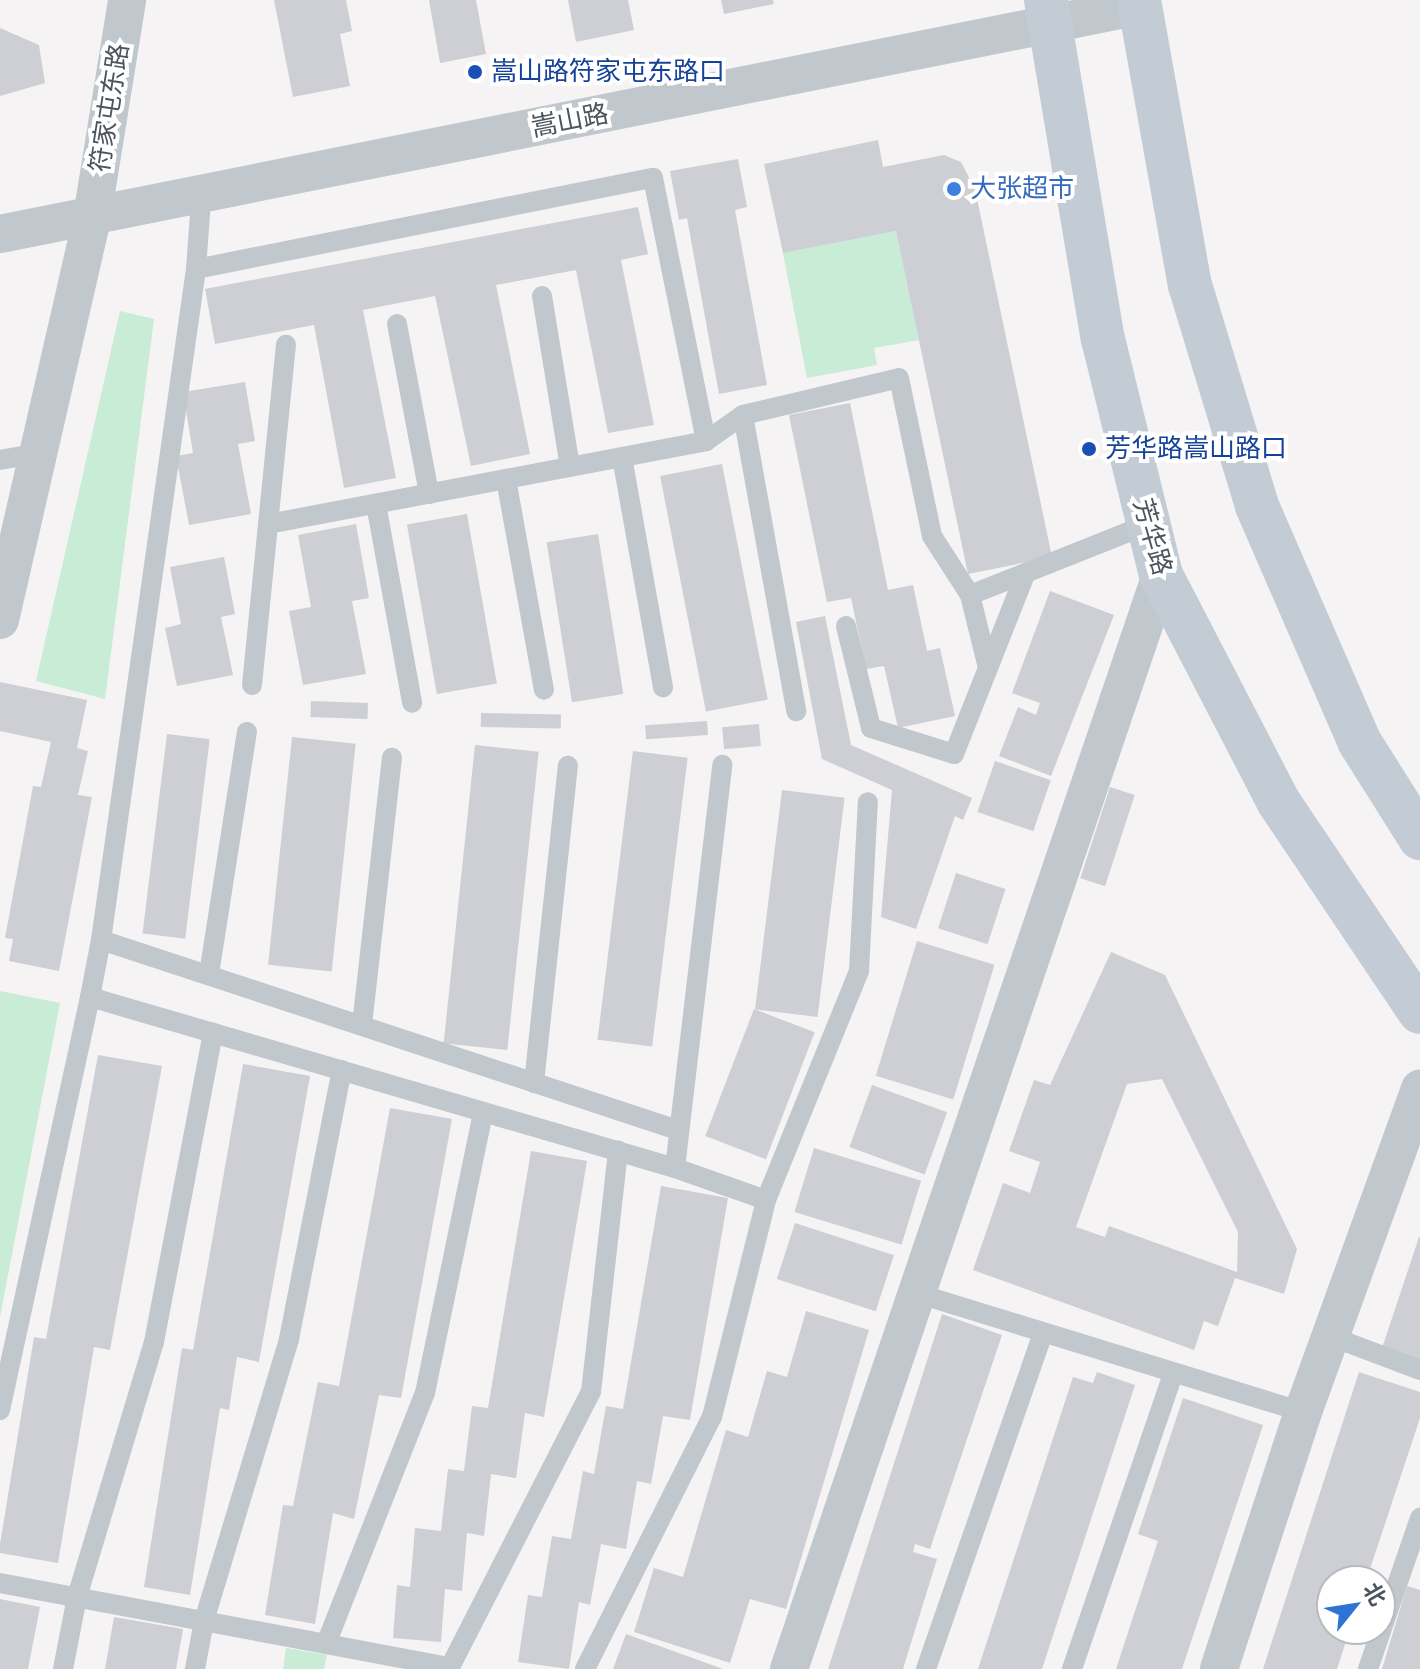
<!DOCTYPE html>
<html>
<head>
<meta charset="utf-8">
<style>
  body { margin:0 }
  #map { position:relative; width:1420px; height:1669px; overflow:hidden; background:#f5f3f3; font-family:"Asap Condensed","Noto Sans SC",sans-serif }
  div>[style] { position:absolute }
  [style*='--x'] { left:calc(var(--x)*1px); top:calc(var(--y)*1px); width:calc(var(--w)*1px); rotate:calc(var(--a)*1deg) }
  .green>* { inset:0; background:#c8ecd6 }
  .building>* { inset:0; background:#cdcfd4; transform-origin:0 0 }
  .lane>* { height:20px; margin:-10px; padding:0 10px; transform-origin:10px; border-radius:10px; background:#c0c7cd }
  .street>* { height:38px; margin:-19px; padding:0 19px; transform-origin:19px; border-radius:19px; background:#c0c7cd }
  .secondary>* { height:44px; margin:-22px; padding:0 22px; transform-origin:22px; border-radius:22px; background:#c3cbd4 }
  .dots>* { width:22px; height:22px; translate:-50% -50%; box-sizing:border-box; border:4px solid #fff; border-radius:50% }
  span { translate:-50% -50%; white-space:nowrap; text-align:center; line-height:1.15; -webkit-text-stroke:8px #fff; paint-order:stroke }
  .transit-label { font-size:26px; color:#164399 }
  .left { translate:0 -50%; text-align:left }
  .street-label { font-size:26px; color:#4c555e }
  .shop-label { font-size:26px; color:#366cbe }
  .north { position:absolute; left:1316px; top:1565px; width:80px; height:80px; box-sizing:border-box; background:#fff; border:2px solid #b7bbbf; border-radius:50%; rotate:60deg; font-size:22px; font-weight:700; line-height:32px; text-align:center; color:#4c555e }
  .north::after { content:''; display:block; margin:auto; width:28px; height:36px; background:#2f74d2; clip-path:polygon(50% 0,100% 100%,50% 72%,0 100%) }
</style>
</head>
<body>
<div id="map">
  <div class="green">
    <div style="clip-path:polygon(896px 231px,919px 340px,874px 348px,877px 365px,807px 378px,783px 253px)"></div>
    <div style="clip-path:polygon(120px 311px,154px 319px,105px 699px,36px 681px)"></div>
    <div style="clip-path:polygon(0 991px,60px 1003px,0 1317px)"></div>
    <div style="clip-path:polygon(286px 1648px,327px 1655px,324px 1669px,283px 1669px)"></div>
  </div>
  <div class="building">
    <div style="clip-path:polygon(274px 0,346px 0,352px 31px,340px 34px,350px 86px,293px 97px)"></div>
    <div style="clip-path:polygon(429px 0,476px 0,486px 54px,440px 63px)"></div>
    <div style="clip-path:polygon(568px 0,628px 0,634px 30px,576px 42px)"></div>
    <div style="clip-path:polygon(721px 0,773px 0,774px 4px,724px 14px)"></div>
    <div style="clip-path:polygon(0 28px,39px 45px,45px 83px,0 96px)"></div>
    <div style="clip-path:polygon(878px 140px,883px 167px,944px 155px,961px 162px,975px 189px,1052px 557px,968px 574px,896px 231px,783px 253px,764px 164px)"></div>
    <div style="clip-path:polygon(738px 159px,747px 207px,735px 210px,767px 385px,719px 394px,687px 218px,679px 220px,670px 171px)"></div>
    <div style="clip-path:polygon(638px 207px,648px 254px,621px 260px,654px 425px,608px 433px,576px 270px,496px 285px,530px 454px,471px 466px,435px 296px,363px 310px,396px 478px,344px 488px,314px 325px,215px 344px,205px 289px)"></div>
    <div style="clip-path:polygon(245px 382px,255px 441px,238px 444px,251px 514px,189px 525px,176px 456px,193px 453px,183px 392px)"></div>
    <div style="clip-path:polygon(850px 403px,888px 590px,913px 585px,927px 651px,940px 648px,955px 716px,898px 728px,884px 666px,866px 669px,851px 598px,827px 602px,789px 415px)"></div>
    <div style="left:722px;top:464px;width:240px;height:63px;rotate:79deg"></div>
    <div style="left:467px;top:514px;width:172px;height:61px;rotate:80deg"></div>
    <div style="clip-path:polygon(356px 524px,369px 598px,352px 601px,366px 674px,303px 685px,289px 611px,311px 607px,298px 535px)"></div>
    <div style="left:598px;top:534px;width:162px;height:52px;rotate:81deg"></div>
    <div style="clip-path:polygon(224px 557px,235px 614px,221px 617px,233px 675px,177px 686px,165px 628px,181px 624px,170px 567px)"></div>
    <div style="clip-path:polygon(1050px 591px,1114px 615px,1051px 776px,999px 756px,1018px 707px,1036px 715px,1040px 703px,1012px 693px)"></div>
    <div style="clip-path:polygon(825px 616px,851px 745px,972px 798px,963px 820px,955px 816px,916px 929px,881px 917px,892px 790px,822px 759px,796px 622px)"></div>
    <div style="clip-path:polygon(0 682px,87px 700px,77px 748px,88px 751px,78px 795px,92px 797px,59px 971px,9px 961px,13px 939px,5px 938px,33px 786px,41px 787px,51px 742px,0 731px)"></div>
    <div style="left:311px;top:701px;width:57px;height:16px;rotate:2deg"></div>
    <div style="left:481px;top:713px;width:80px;height:14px;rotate:1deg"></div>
    <div style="left:707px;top:721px;width:14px;height:62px;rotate:86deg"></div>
    <div style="left:759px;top:724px;width:22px;height:37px;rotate:85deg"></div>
    <div style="left:167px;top:734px;width:43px;height:201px;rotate:7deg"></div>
    <div style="left:292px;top:737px;width:64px;height:229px;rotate:6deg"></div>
    <div style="left:475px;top:745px;width:64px;height:300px;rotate:6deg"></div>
    <div style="left:633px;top:751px;width:55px;height:291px;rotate:7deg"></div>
    <div style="left:995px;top:761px;width:59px;height:54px;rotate:19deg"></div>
    <div style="left:1110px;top:787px;width:26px;height:96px;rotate:18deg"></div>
    <div style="left:782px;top:790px;width:63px;height:221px;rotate:7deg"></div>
    <div style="left:956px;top:873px;width:52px;height:58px;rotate:18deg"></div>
    <div style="left:917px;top:941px;width:81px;height:141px;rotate:17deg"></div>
    <div style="clip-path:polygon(evenodd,1111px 952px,1165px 975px,1297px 1249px,1284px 1294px,1235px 1278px,1218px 1326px,1204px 1321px,1194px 1350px,973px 1270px,1003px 1183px,1030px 1193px,1040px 1162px,1009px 1151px,1034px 1080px,1050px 1085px,1111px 952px,1162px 1079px,1238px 1232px,1237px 1272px,1109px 1226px,1105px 1237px,1076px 1227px,1127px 1084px,1162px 1079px)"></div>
    <div style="left:754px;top:1009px;width:65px;height:136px;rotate:21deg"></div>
    <div style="clip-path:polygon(98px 1055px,162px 1066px,110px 1350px,94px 1347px,58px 1563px,0 1553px,0 1544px,34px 1337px,46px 1339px)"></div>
    <div style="clip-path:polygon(243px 1064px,310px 1076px,259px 1362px,237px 1357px,229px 1410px,220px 1408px,190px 1595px,144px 1587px,182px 1348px,193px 1350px)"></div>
    <div style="left:872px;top:1085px;width:80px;height:66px;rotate:20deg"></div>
    <div style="clip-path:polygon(390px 1108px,452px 1119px,401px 1398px,379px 1395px,354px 1519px,333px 1513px,315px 1624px,265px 1615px,283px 1505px,293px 1506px,318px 1382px,339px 1386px)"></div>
    <div style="left:814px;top:1148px;width:112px;height:67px;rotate:17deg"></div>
    <div style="clip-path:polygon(531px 1151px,587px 1161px,544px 1417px,525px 1413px,516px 1478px,491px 1474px,484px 1536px,467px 1533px,462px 1591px,445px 1589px,441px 1642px,393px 1638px,397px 1585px,410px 1587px,415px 1528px,441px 1531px,448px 1469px,464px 1471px,472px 1406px,488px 1408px)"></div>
    <div style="clip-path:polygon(661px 1186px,728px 1198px,690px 1420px,663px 1416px,651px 1484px,637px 1481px,626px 1549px,601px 1544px,590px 1605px,579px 1602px,569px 1669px,518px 1662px,528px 1595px,542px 1597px,552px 1536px,571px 1539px,583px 1471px,594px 1474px,606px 1406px,623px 1409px)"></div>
    <div style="left:795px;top:1223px;width:104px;height:59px;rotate:18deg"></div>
    <div style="clip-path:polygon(1419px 1237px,1420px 1237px,1420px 1360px,1382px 1348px)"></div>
    <div style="clip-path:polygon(806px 1311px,869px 1330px,786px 1609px,750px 1599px,730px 1663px,634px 1632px,654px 1568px,683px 1577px,726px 1430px,748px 1437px,767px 1371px,787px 1377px)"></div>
    <div style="clip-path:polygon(942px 1314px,1002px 1335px,930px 1549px,915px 1544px,913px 1552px,937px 1559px,903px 1669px,828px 1669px)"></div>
    <div style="clip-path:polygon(1097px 1372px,1135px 1385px,1042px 1669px,978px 1669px,1073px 1377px,1093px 1383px)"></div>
    <div style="clip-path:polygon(1359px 1372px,1420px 1392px,1420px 1418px,1366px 1581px,1332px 1581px,1332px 1629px,1350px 1629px,1337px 1669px,1263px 1669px)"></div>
    <div style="clip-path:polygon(1183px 1398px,1263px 1425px,1182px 1669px,1116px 1669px,1158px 1541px,1138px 1534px)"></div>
    <div style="clip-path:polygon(1407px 1586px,1420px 1590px,1420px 1669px,1382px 1669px)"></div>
    <div style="clip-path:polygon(0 1599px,40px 1607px,28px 1669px,0 1669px)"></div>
    <div style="clip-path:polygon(114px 1617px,183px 1629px,176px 1669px,105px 1669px)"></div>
    <div style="clip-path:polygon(626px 1634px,723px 1669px,613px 1669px)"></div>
  </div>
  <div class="lane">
    <div style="--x:202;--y:187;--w:82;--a:94.2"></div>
    <div style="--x:196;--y:269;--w:678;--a:98.06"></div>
    <div style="--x:101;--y:940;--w:607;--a:18.23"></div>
    <div style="--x:196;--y:269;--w:466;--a:-11.3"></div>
    <div style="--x:653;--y:178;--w:268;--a:78.6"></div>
    <div style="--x:706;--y:441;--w:45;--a:-35.1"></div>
    <div style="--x:743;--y:415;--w:301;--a:79.8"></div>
    <div style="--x:542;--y:296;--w:173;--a:80.7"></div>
    <div style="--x:397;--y:324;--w:173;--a:79.3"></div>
    <div style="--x:743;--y:415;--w:160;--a:-13.3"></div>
    <div style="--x:899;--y:378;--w:161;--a:78.2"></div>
    <div style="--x:932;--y:536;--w:70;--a:57.2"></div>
    <div style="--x:970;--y:595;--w:75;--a:76.1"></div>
    <div style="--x:622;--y:457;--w:234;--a:79.9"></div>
    <div style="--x:0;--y:460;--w:39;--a:-10"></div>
    <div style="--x:506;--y:479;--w:214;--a:79.8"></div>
    <div style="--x:376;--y:504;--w:202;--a:79.7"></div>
    <div style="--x:268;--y:524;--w:446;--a:-10.7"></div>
    <div style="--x:970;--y:595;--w:189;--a:-21.7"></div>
    <div style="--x:846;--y:626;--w:105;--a:76.2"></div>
    <div style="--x:871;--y:728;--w:87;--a:17.4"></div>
    <div style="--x:954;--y:754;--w:190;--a:-68.4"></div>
    <div style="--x:252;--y:685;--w:342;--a:-84.3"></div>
    <div style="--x:101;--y:940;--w:58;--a:100.9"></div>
    <div style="--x:90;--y:997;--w:609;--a:16.29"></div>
    <div style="--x:675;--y:1168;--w:406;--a:-83.3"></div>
    <div style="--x:209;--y:974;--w:245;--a:-81.1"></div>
    <div style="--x:362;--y:1025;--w:269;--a:-83.6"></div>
    <div style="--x:534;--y:1083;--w:319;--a:-83.9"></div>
    <div style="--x:675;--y:1168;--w:96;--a:19.4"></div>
    <div style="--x:916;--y:1293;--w:405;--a:17.1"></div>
    <div style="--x:1330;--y:1336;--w:96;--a:20.7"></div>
    <div style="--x:0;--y:1410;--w:423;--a:-77.7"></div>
    <div style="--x:0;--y:1583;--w:458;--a:10.6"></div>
    <div style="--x:326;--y:1644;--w:270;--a:-68.5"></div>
    <div style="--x:425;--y:1393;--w:287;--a:-78.3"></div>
    <div style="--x:63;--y:1669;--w:73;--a:-79"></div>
    <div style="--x:77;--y:1597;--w:266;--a:-73.2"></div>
    <div style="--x:154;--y:1342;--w:315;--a:-79.2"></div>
    <div style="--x:195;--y:1669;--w:49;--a:-79.4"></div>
    <div style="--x:204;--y:1621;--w:295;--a:-73.2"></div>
    <div style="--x:289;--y:1339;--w:274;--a:-78.9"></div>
    <div style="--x:449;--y:1669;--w:311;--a:-62.9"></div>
    <div style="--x:591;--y:1392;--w:243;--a:-83.6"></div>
    <div style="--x:585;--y:1669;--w:282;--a:-63.3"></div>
    <div style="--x:712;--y:1417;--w:224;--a:-76"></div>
    <div style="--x:766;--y:1200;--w:247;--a:-67.9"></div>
    <div style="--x:859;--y:971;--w:169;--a:-87"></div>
    <div style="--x:926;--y:1669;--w:356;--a:-70.8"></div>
    <div style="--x:1072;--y:1669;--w:312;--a:-71.1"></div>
    <div style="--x:1368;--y:1669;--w:160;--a:-71"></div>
  </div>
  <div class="street">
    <div style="--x:0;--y:234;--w:1163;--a:-11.31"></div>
    <div style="--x:0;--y:620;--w:413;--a:-77.1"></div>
    <div style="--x:92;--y:217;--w:220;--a:-80.8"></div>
    <div style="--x:789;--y:1669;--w:1156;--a:-71.22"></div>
    <div style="--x:1219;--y:1669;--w:270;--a:-71.9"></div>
    <div style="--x:1303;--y:1412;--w:344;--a:-70.1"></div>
  </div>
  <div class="secondary">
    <div style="--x:1046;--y:0;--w:344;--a:80.5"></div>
    <div style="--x:1103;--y:339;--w:243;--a:76.2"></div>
    <div style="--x:1161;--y:575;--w:254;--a:62.6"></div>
    <div style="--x:1278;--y:801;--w:254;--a:56.1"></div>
    <div style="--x:1139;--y:0;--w:290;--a:79.9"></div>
    <div style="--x:1190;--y:285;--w:231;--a:73.1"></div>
    <div style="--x:1257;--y:506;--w:256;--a:66.5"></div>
    <div style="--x:1359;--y:741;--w:115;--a:57.8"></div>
  </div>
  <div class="dots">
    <div style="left:475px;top:72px;background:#1a4fb4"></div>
    <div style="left:954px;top:189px;background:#3f7fe0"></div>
    <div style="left:1089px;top:449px;background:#1a4fb4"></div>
  </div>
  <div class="transit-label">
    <span class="left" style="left:491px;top:72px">嵩山路符家屯东路口</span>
    <span class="left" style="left:1105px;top:449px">芳华路嵩山路口</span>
  </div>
  <div class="street-label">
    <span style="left:110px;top:108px;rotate:-81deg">符家屯东路</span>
    <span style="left:570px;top:121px;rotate:-11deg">嵩山路</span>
    <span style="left:1152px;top:537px;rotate:74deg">芳华路</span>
  </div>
  <div class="shop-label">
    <span class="left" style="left:970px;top:189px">大张超市</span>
  </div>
  <div class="north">北</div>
</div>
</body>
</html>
